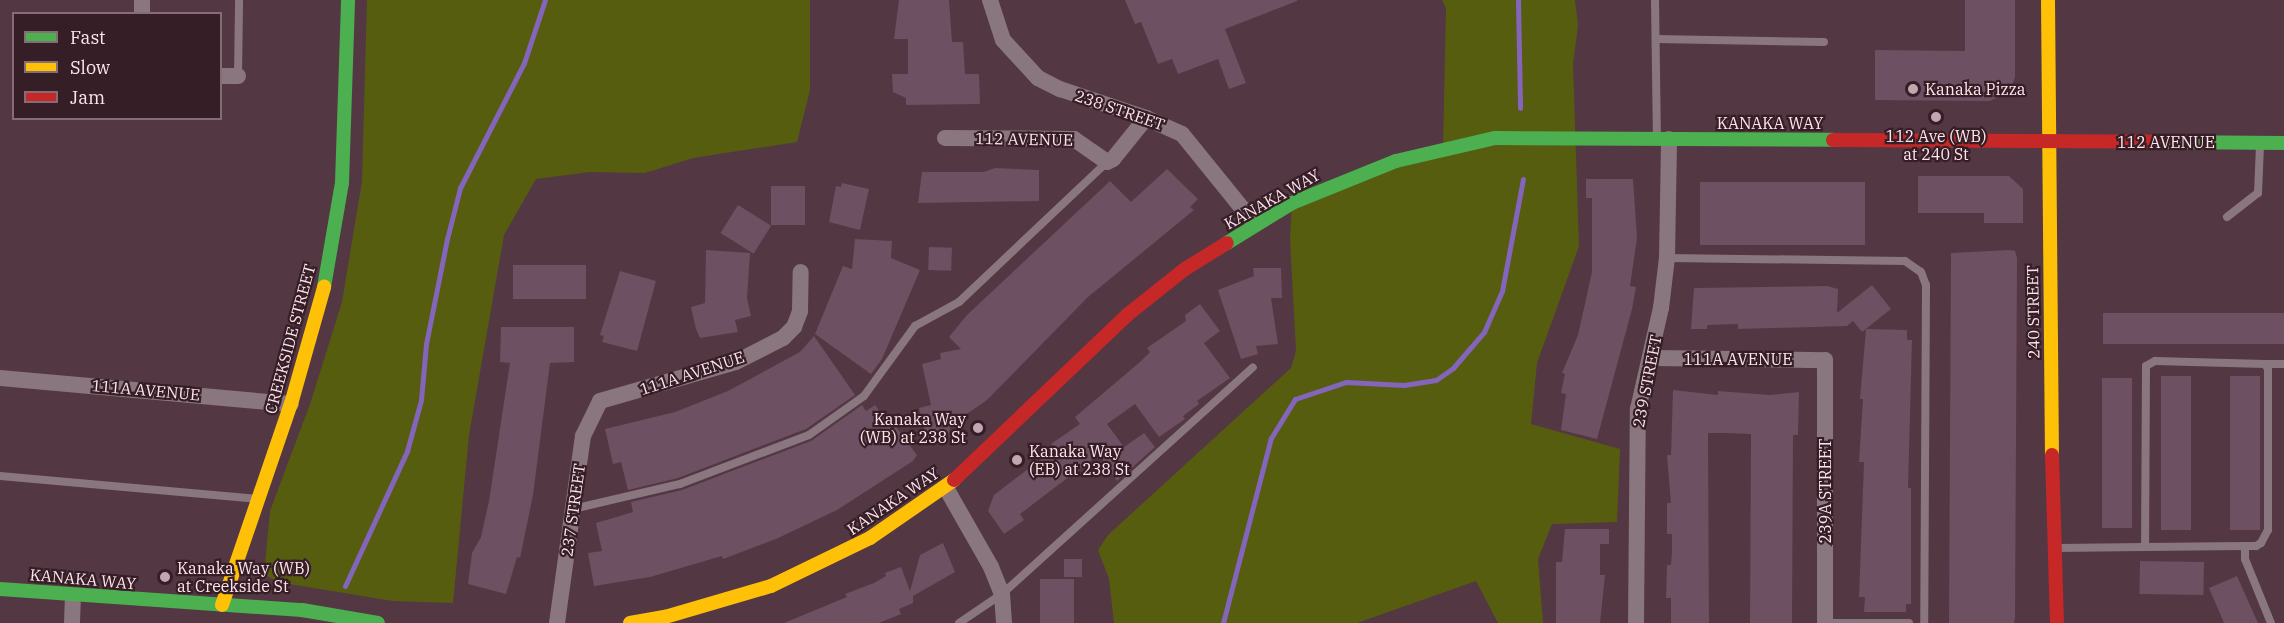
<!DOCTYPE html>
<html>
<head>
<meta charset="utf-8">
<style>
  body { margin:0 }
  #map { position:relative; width:2284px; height:623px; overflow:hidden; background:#533742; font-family:"IBM Plex Serif",serif }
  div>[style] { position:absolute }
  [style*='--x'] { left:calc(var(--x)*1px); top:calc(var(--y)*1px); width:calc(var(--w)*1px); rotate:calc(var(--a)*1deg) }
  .green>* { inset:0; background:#575d0f }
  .stream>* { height:5px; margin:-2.5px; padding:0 2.5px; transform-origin:2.5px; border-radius:2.5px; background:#8365bc }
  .building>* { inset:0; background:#6d5061; transform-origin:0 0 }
  .lane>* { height:8px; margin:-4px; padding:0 4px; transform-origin:4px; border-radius:4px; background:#8a767e }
  .street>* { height:16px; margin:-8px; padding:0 8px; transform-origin:8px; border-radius:8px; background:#8a767e }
  .fast>* { height:14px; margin:-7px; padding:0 7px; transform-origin:7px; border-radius:7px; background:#4caf50 }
  .slow>* { height:14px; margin:-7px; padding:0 7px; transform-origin:7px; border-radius:7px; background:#ffc107 }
  .jam>* { height:14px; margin:-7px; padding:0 7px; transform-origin:7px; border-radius:7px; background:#c62828 }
  .dots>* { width:16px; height:16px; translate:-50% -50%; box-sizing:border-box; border:3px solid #351e26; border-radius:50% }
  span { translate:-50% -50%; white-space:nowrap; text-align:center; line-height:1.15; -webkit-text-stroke:4.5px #351e26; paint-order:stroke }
  .poi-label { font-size:16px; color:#ffe4ec }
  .left { translate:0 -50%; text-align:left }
  .right { translate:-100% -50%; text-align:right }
  .street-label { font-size:16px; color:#ffe4ec }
  .legend { position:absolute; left:12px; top:12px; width:210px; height:108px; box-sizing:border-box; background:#351e26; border:2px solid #866d75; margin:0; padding:8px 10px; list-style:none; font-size:18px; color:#ffe4ec }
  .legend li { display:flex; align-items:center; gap:12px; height:30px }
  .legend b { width:30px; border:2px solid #866d75 }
</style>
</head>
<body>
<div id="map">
  <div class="green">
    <div style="clip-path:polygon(367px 0,810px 0,810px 90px,797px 142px,693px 158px,645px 173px,590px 172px,536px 179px,504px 235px,469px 435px,453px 603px,393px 601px,277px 582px,264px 574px,270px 511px,310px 404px,342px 302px,362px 181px)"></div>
    <div style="clip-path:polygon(1442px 0,1575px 0,1578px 26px,1573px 64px,1579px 246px,1537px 363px,1531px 424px,1620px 449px,1617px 522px,1552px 524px,1538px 559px,1543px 623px,1498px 623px,1476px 581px,1357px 623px,1114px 623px,1109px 579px,1098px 550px,1108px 535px,1291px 368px,1296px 351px,1290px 238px,1292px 203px,1443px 148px,1446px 8px)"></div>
  </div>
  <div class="stream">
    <div style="--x:1518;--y:0;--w:108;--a:88.9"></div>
    <div style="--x:345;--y:586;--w:149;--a:-65.3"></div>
    <div style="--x:407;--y:451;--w:53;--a:-74.6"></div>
    <div style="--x:421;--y:400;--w:56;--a:-84.9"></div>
    <div style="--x:426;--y:344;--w:107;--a:-78.7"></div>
    <div style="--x:447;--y:239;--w:53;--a:-75.7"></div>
    <div style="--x:460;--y:188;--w:140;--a:-62.9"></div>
    <div style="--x:524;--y:63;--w:66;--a:-71.6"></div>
    <div style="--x:1223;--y:623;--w:191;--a:-75.5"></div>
    <div style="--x:1271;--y:438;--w:46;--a:-58.4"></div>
    <div style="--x:1295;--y:399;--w:54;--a:-18.4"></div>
    <div style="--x:1346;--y:382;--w:58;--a:3"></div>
    <div style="--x:1404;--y:385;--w:32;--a:-9"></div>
    <div style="--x:1436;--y:380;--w:21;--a:-35"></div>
    <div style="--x:1453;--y:368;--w:48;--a:-49.3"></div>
    <div style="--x:1484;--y:332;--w:45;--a:-66.3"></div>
    <div style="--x:1502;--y:291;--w:114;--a:-79.4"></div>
  </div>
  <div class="building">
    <div style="clip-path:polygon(899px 0,949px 0,952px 42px,963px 42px,965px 74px,979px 74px,980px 104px,906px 105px,906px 98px,893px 92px,892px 74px,908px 74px,908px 39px,894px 39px)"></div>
    <div style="clip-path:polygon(1125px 0,1297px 0,1297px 1px,1225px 29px,1246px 83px,1229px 89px,1218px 59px,1178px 74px,1172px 59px,1158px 64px,1141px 22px,1135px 24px)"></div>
    <div style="clip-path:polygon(1965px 0,2015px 0,2015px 77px,2010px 91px,1990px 101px,1875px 100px,1875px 50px,1965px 51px)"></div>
    <div style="clip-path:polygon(995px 168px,1039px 170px,1039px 201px,918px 203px,922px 172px,984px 172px)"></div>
    <div style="clip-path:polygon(1167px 169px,1198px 199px,1190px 207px,1194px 210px,1088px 297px,987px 400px,951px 425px,948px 435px,926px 440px,919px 408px,931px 405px,922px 364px,941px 359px,940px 353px,961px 349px,949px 337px,967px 315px,1110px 181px,1131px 202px)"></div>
    <div style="clip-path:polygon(1918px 176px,2009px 176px,2023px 189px,2023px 223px,1984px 223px,1984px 213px,1918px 213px)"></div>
    <div style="clip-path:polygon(1586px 179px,1633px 179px,1637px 238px,1630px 286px,1636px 287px,1632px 309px,1597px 439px,1561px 430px,1566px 394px,1561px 393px,1565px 374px,1562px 373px,1578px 335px,1592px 272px,1592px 198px,1586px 198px)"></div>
    <div style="left:1700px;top:182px;width:165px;height:63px"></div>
    <div style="clip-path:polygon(842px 183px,869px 189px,860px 230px,829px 222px,836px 186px,841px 187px)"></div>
    <div style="left:771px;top:186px;width:34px;height:39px"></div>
    <div style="left:738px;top:205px;width:39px;height:33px;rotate:32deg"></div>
    <div style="clip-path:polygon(855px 239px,892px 241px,891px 258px,920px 270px,882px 359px,871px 374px,815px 334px,843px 266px,852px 269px)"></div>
    <div style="left:929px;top:247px;width:23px;height:23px;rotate:2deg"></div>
    <div style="clip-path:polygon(706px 250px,750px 253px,747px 298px,751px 316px,735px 320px,738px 332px,700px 338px,696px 329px,691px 307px,705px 303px)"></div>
    <div style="clip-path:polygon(2009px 250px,2015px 251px,2017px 258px,2015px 618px,2014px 623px,1949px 623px,1951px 253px)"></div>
    <div style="left:513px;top:265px;width:73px;height:34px"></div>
    <div style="clip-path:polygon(1253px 268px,1281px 268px,1282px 298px,1271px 298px,1278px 344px,1256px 346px,1258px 354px,1241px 359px,1218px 290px,1254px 276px)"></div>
    <div style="clip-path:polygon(620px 271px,656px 281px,637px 351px,602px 342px,604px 336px,600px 335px)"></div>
    <div style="clip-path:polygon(1872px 285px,1891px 309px,1862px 332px,1853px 321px,1847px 326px,1738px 329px,1738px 324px,1707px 325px,1707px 329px,1691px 329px,1694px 288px,1827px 286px,1838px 289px,1837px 313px)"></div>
    <div style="clip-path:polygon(1200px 304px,1220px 331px,1204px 343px,1230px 378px,1197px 401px,1199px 404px,1183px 416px,1185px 419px,1159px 437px,1135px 404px,1107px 424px,1124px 447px,1144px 433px,1155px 447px,1117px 481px,1099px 454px,1020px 514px,1024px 520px,1004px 534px,988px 511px,994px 495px,1054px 449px,1051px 444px,1080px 424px,1075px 417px,1140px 362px,1150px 352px,1147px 348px,1186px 321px,1185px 315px)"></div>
    <div style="left:2103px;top:313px;width:181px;height:31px"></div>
    <div style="clip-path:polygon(501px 327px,574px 327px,574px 362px,550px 363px,533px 495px,520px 558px,517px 557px,506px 594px,468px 584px,472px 553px,481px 537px,489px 501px,510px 363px,500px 362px)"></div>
    <div style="clip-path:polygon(1866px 329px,1907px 330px,1907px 340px,1912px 340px,1908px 488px,1911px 488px,1911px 604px,1906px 604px,1906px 612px,1864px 612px,1865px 597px,1859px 597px,1864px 462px,1859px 462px,1863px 399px,1860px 399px)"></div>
    <div style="clip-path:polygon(814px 336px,855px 395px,806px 429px,678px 478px,628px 490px,621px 462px,613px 464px,605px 429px,675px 412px,728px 391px,800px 352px)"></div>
    <div style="left:2191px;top:376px;width:154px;height:30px;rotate:90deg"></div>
    <div style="left:2230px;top:376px;width:30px;height:154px"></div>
    <div style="left:2132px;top:378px;width:150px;height:30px;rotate:90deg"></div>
    <div style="clip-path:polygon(1673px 390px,1718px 395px,1718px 391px,1770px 395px,1799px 392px,1798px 435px,1793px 435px,1792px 623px,1750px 623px,1751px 434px,1723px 433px,1708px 433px,1709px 623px,1671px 623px,1671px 598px,1666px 598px,1667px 565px,1671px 565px,1672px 551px,1672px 534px,1667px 534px,1667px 503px,1671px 503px,1667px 455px,1671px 455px)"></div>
    <div style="clip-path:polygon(862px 405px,866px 411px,875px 405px,893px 429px,896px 427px,917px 455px,913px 461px,837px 510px,776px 539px,723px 559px,722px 556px,650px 577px,594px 586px,588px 553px,602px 551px,596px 523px,633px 512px,631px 502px,682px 490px,811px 441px)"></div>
    <div style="clip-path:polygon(1565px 529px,1609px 529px,1609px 544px,1600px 544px,1600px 575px,1605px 575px,1600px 623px,1556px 623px,1556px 562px,1562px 562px)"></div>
    <div style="clip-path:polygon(943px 543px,955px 572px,913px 596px,913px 603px,899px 609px,901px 614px,879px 623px,784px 623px,847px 597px,845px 594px,874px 583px,886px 576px,885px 573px,901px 567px,910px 591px,920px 555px)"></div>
    <div style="left:1064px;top:559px;width:18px;height:18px"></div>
    <div style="left:2140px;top:561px;width:64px;height:33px;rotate:1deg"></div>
    <div style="clip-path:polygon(2237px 576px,2258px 623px,2224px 623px,2209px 588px)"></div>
    <div style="left:1040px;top:579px;width:34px;height:44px"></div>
  </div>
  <div class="lane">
    <div style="--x:1655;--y:0;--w:138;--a:89.2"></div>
    <div style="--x:1656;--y:39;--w:168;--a:1"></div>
    <div style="--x:238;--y:76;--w:76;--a:-89.2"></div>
    <div style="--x:2227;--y:217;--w:39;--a:-38"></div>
    <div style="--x:2258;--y:193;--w:47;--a:-87.6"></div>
    <div style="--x:1667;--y:258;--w:238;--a:0.7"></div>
    <div style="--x:1905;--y:261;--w:19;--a:35"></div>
    <div style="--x:1921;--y:272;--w:14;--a:69"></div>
    <div style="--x:1926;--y:285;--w:338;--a:90.3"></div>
    <div style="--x:2265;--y:364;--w:19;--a:0"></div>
    <div style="--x:0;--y:476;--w:258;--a:5.1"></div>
    <div style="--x:573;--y:509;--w:110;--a:-13.2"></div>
    <div style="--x:680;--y:484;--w:138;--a:-20.8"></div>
    <div style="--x:809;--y:435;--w:67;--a:-35.3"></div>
    <div style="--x:864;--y:396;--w:87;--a:-53.9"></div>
    <div style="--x:915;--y:326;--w:50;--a:-28.6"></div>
    <div style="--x:959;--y:302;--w:204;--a:-43.4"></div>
    <div style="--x:2245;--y:546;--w:13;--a:90"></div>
    <div style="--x:2245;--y:559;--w:69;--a:67.9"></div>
    <div style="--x:2056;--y:548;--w:89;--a:-0.6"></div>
    <div style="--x:2145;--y:547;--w:100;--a:-0.6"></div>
    <div style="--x:2245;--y:546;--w:11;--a:0"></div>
    <div style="--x:2256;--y:546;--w:6;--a:-31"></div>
    <div style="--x:2261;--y:543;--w:15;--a:-62"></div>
    <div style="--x:2268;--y:530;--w:161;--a:-90"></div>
    <div style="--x:2268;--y:369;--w:6;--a:-121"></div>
    <div style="--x:2265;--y:364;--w:110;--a:-178.4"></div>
    <div style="--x:2155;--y:361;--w:10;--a:151"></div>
    <div style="--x:2146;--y:366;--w:181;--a:90.3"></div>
    <div style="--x:959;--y:623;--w:52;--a:-34"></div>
    <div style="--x:1002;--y:594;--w:338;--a:-42.1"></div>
    <div style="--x:1825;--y:623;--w:84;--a:0"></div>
  </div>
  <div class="street">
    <div style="--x:142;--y:0;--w:14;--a:90"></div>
    <div style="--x:990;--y:0;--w:42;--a:72"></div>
    <div style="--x:1003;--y:40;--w:52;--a:47.4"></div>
    <div style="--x:1038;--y:78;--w:25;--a:27"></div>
    <div style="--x:1060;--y:89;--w:91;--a:18.6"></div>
    <div style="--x:1146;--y:118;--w:39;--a:24"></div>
    <div style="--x:1182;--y:134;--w:116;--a:51"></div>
    <div style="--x:220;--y:76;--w:18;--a:0"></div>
    <div style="--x:945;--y:138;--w:129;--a:0.4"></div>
    <div style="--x:1074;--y:139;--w:40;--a:34.9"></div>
    <div style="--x:1107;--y:162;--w:7;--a:-27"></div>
    <div style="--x:1113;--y:159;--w:53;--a:-51.2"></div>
    <div style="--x:1650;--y:358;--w:175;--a:0.7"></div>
    <div style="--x:1825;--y:360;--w:263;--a:90"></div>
    <div style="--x:0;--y:378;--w:292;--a:5.1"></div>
    <div style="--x:946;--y:488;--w:91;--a:60.3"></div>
    <div style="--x:991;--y:567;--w:29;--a:68"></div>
    <div style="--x:1002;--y:594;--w:29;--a:86"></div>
    <div style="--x:72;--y:623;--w:27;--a:-88"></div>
    <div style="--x:557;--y:623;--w:189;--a:-82.1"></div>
    <div style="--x:583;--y:436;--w:39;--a:-64"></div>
    <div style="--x:600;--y:401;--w:141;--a:-16"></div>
    <div style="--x:736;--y:362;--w:53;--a:-27.1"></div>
    <div style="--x:783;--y:338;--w:16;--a:-45"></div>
    <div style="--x:794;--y:327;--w:17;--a:-69"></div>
    <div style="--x:800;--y:311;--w:39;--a:-89"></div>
    <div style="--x:1636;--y:623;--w:214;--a:-89.5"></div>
    <div style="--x:1638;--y:409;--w:104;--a:-77.2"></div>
    <div style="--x:1661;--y:308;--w:50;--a:-83.2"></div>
    <div style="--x:1667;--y:258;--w:119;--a:-89"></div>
  </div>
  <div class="fast">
    <div style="--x:2163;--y:142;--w:121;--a:0.5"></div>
    <div style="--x:1227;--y:243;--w:76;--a:-31.6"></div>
    <div style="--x:1292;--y:203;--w:112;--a:-22"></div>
    <div style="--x:1396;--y:161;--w:102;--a:-13.1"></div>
    <div style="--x:1495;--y:138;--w:338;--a:0.3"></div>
    <div style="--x:324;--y:287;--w:106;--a:-80.2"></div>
    <div style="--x:342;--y:183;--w:183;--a:-88.1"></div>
    <div style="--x:0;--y:589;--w:303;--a:4"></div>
    <div style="--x:302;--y:610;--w:77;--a:9.7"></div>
  </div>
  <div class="slow">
    <div style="--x:2048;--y:0;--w:455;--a:89.5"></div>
    <div style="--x:222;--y:605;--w:213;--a:-71.1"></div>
    <div style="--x:291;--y:404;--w:122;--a:-74.2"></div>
    <div style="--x:630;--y:623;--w:36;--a:-10"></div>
    <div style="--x:665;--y:617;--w:110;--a:-16.3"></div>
    <div style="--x:771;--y:586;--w:110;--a:-25.9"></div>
    <div style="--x:870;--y:538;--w:102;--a:-34.6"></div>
  </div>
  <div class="jam">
    <div style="--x:1833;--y:140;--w:330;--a:0.3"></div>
    <div style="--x:2052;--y:455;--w:168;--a:88.3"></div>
    <div style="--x:954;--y:480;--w:239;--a:-43.6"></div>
    <div style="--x:1127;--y:315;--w:74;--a:-38.4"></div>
    <div style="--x:1185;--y:269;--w:49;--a:-31.8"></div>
  </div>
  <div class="dots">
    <div style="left:1913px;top:89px;background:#c3a7b0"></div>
    <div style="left:1936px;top:117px;background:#c3a7b0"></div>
    <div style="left:978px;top:428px;background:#c3a7b0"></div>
    <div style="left:1017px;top:460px;background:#c3a7b0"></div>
    <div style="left:165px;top:577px;background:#c3a7b0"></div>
  </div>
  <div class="poi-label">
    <span class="left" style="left:1925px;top:89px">Kanaka Pizza</span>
    <span style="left:1936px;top:145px">112 Ave (WB)<br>at 240 St</span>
    <span class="right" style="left:966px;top:428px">Kanaka Way<br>(WB) at 238 St</span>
    <span class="left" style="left:1029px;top:460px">Kanaka Way<br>(EB) at 238 St</span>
    <span class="left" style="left:177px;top:577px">Kanaka Way (WB)<br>at Creekside St</span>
  </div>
  <div class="street-label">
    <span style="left:1120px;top:110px;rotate:19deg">238 STREET</span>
    <span style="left:1770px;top:123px">KANAKA WAY</span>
    <span style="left:1024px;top:139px;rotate:1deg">112 AVENUE</span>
    <span style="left:2166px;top:142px">112 AVENUE</span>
    <span style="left:1272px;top:199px;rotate:-29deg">KANAKA WAY</span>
    <span style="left:2033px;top:312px;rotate:-91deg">240 STREET</span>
    <span style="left:290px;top:339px;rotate:-75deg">CREEKSIDE STREET</span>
    <span style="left:1738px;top:359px">111A AVENUE</span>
    <span style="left:692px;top:373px;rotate:-18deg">111A AVENUE</span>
    <span style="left:1647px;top:381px;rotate:-79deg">239 STREET</span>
    <span style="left:146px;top:390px;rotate:5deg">111A AVENUE</span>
    <span style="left:1825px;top:491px;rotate:-90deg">239A STREET</span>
    <span style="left:893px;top:501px;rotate:-34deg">KANAKA WAY</span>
    <span style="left:573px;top:510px;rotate:-82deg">237 STREET</span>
    <span style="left:83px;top:579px;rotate:5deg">KANAKA WAY</span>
  </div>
  <ul class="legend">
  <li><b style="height:8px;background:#4caf50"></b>Fast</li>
  <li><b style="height:8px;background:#ffc107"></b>Slow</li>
  <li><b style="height:8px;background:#c62828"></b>Jam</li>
  </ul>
</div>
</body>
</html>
